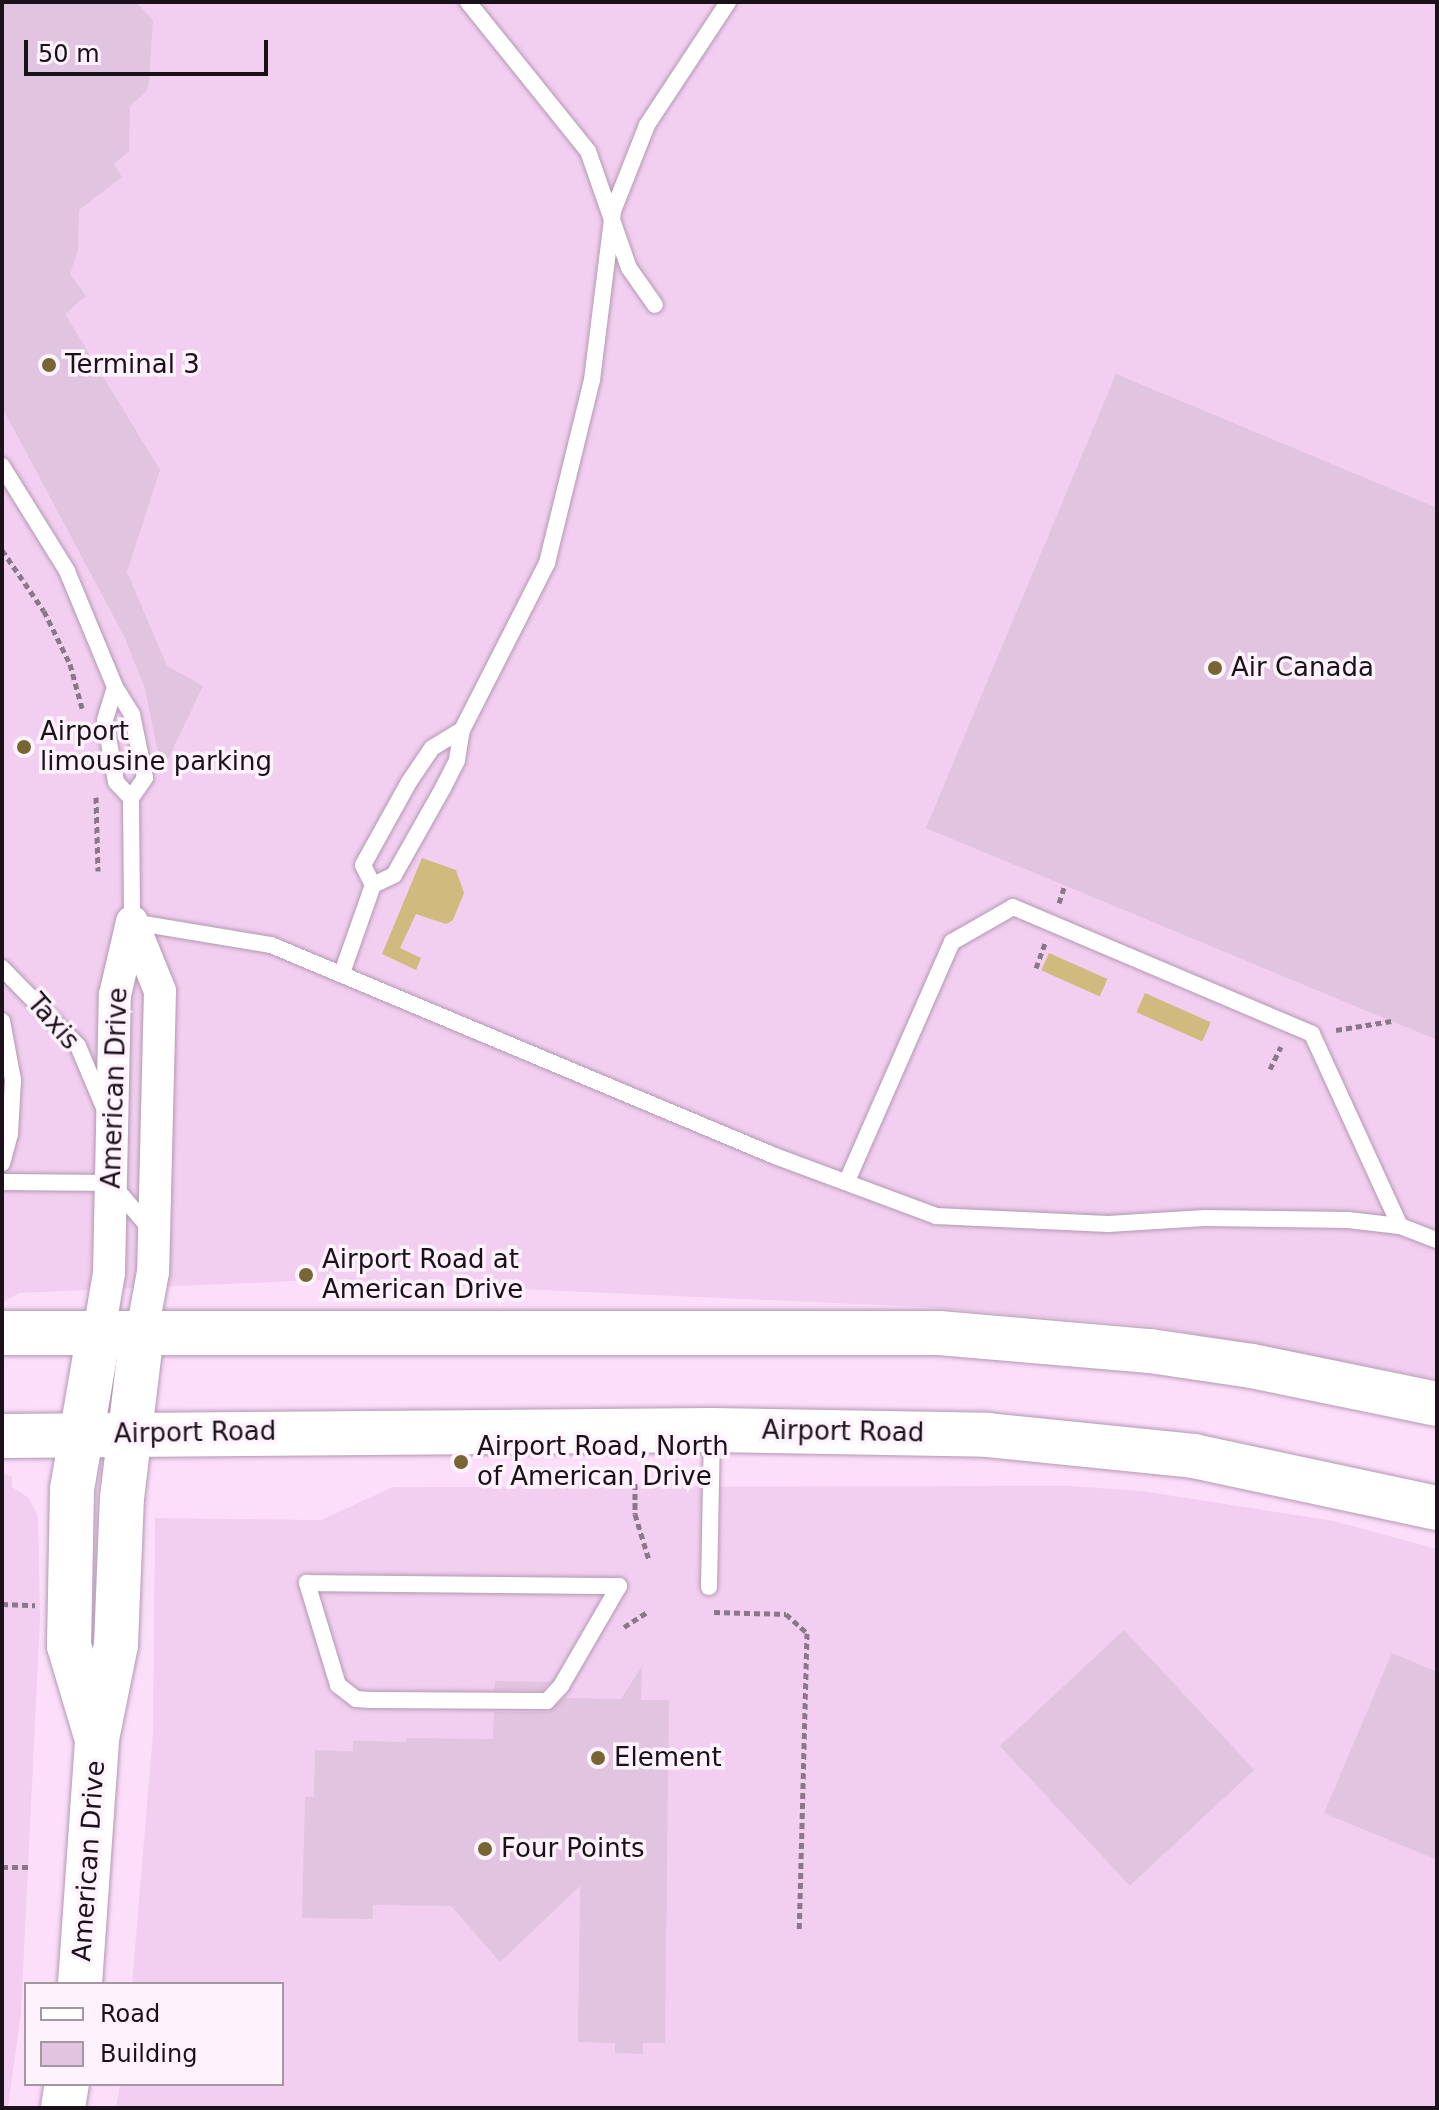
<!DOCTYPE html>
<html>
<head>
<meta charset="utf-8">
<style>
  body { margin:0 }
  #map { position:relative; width:1439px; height:2110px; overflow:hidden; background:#fcdefa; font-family:"DejaVu Sans",sans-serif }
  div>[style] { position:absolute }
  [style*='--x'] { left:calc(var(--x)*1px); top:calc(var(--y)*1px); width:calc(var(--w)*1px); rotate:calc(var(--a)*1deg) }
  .built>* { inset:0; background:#f2cff0 }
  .green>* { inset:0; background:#d1ba7d; transform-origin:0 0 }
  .building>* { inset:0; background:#e1c4df; transform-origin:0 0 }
  .path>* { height:5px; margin-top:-2.5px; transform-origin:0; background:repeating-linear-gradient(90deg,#8a7789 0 6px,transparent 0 10px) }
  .roads { filter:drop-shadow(0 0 2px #b398b2) drop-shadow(0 0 2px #b398b2) }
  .lane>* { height:16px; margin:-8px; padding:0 8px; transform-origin:8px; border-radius:8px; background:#fff }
  .street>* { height:32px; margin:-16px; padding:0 16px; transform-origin:16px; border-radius:16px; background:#fff }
  .secondary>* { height:44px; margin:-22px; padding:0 22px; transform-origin:22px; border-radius:22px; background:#fff }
  .dots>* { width:22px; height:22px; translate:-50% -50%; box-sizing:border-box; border:4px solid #fef2fd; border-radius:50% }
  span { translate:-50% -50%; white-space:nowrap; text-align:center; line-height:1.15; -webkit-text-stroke:7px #fef2fd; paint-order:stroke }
  .poi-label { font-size:26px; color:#1a111a }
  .left { translate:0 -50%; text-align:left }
  .street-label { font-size:26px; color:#1a111a }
  .frame { position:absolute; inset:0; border:4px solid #1a111a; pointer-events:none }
  .legend { position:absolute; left:24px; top:1982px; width:260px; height:104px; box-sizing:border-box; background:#fef2fd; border:2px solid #a398a2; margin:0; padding:10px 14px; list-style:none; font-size:24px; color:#1a111a }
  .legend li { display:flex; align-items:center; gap:16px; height:40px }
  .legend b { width:40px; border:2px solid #a398a2 }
  .scale { position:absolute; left:24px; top:40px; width:244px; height:36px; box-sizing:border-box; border:4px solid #1a111a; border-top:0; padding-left:10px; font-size:24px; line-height:28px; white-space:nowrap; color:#1a111a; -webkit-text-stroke:6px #fef2fd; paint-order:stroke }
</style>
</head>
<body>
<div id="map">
  <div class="built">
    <div style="clip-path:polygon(2px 2px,1437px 2px,1437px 1379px,1152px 1326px,922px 1307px,320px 1280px,19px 1293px,2px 1303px)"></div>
    <div style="clip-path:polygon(2px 1473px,12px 1477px,12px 1487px,29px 1498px,38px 1517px,40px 1619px,21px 2013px,8px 2108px,2px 2108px)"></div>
    <div style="clip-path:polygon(1070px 1486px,1141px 1491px,1334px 1521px,1437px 1549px,1437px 2108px,116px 2108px,120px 2084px,282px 2084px,282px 1984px,132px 1984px,153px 1733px,155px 1518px,321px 1520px,393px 1487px)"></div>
  </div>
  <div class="green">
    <div style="clip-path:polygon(422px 858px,456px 870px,464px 893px,453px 920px,446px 924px,416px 914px,400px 948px,421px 958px,416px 970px,382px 954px)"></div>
    <div style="left:1049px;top:953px;width:64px;height:19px;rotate:24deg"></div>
    <div style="left:1145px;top:993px;width:72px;height:21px;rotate:24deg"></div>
  </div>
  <div class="building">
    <div style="clip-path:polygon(2px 2px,136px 2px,153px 20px,149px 82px,146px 92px,130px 106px,129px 151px,114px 164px,122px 177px,79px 210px,78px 250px,70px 274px,86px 296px,65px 314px,160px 470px,127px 572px,167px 666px,203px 686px,162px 772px,145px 689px,125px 638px,2px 407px)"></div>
    <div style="clip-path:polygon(1116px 374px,1437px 508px,1437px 1040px,926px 828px)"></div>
    <div style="left:1124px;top:1630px;width:191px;height:170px;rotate:47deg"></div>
    <div style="clip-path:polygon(1392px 1653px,1437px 1672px,1437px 1860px,1324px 1813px)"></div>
    <div style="clip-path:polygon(642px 1666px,641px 1700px,669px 1700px,665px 2043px,643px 2043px,643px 2054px,615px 2053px,615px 2043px,578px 2042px,580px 1886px,500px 1962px,451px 1906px,373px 1905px,373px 1919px,302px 1918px,305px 1797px,314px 1797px,315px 1750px,353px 1751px,353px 1741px,406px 1742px,407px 1738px,493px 1739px,494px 1712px,548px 1712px,565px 1698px,621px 1699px)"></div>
    <div style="clip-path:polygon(495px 1681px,550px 1682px,542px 1690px,494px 1690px)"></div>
  </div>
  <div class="path">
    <div style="--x:2;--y:550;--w:74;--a:55.5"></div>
    <div style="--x:44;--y:611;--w:59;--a:63.9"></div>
    <div style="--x:70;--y:664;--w:46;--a:74.7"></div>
    <div style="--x:96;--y:797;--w:74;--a:88.5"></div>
    <div style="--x:1059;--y:903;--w:19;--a:-72"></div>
    <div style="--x:1036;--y:968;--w:27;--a:-70"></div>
    <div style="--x:1336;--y:1030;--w:56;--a:-9.3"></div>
    <div style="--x:1270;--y:1069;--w:25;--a:-64"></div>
    <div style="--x:635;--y:1483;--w:31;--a:90"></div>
    <div style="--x:635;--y:1514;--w:48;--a:73.1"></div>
    <div style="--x:2;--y:1604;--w:33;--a:2"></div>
    <div style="--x:714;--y:1612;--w:72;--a:1.6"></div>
    <div style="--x:786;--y:1614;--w:28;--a:42"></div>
    <div style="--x:807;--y:1633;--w:299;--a:91.5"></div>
    <div style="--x:624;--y:1627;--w:27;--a:-33"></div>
    <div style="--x:2;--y:1867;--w:30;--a:0"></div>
  </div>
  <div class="roads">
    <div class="lane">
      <div style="--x:468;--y:2;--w:191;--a:51.2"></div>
      <div style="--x:588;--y:151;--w:124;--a:70.7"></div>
      <div style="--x:629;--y:268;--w:45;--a:54.9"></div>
      <div style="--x:2;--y:466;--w:123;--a:58.2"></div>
      <div style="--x:67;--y:571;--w:126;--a:67.5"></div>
      <div style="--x:115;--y:687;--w:32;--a:58"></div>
      <div style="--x:132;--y:714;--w:65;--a:78.5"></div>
      <div style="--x:145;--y:778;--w:24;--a:125"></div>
      <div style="--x:131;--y:798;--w:124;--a:89.5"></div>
      <div style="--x:132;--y:922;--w:141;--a:9.4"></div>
      <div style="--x:271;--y:945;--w:546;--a:22.72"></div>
      <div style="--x:775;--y:1156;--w:172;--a:20.4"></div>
      <div style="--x:936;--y:1216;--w:172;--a:2.7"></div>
      <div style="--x:1108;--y:1224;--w:97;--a:-3.5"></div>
      <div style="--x:1205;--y:1218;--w:143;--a:0.8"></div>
      <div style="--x:1348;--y:1220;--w:52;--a:6.6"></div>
      <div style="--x:1400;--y:1226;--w:40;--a:21"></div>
      <div style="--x:115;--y:687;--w:34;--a:107"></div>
      <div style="--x:105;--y:720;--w:63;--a:79.9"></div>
      <div style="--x:116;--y:782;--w:22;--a:47"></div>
      <div style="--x:373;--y:885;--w:22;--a:-117"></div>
      <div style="--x:363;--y:865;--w:95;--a:-61"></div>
      <div style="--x:409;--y:782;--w:41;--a:-55.9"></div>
      <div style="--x:432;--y:748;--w:35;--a:-31"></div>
      <div style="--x:2;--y:968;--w:109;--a:45.7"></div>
      <div style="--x:78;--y:1046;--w:69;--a:67.1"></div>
      <div style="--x:342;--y:973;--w:93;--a:-70.6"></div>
      <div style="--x:373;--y:885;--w:23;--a:-25"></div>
      <div style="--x:394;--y:875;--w:100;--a:-60.6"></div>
      <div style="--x:443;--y:788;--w:31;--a:-63"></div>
      <div style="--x:457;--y:760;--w:30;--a:-81"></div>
      <div style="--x:462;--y:730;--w:187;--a:-63"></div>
      <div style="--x:547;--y:563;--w:188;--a:-76.2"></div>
      <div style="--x:592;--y:380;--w:170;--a:-82.9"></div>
      <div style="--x:613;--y:211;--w:92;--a:-68.4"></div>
      <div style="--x:647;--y:125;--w:147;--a:-56.6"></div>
      <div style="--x:2;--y:1021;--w:60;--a:79.4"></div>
      <div style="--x:13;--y:1080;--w:54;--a:93.2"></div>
      <div style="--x:10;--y:1134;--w:30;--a:105"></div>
      <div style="--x:847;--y:1181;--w:261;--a:-66.3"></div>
      <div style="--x:952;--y:942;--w:70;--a:-29.8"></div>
      <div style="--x:1013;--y:907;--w:325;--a:23"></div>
      <div style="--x:1312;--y:1034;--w:211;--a:65.4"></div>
      <div style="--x:2;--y:1182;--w:109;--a:0.5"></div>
      <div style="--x:111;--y:1183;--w:63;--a:49.5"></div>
      <div style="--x:307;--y:1583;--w:312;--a:0.6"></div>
      <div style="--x:619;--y:1586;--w:116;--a:120.1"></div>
      <div style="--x:561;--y:1686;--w:21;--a:133"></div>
      <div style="--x:547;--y:1701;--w:176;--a:-179.7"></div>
      <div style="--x:371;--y:1700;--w:15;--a:-176"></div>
      <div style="--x:356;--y:1699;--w:23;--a:-142"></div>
      <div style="--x:338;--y:1685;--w:107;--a:-106.9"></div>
      <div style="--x:709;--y:1587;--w:155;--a:-88.9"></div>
    </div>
    <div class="street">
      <div style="--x:132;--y:922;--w:74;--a:67.9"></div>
      <div style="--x:160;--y:991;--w:281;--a:91.4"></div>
      <div style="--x:153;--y:1272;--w:61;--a:100.4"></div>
      <div style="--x:99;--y:1332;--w:60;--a:-80.4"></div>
      <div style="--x:109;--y:1273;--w:278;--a:-88.8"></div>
      <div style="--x:115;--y:995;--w:75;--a:-76.9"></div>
    </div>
    <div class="secondary">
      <div style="--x:2;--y:1333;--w:937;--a:0"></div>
      <div style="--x:939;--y:1333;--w:212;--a:4.9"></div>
      <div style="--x:1150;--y:1351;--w:103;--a:8.4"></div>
      <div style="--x:1252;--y:1366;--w:189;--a:11.6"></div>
      <div style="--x:2;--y:1436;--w:710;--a:-0.48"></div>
      <div style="--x:712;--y:1430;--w:276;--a:1"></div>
      <div style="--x:988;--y:1435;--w:207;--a:5.8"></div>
      <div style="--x:1194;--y:1456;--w:249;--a:12.1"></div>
      <div style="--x:95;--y:1733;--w:91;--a:-106.6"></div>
      <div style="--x:69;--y:1646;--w:157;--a:-88.9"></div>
      <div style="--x:72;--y:1489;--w:159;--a:-80.2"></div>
      <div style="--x:80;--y:1984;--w:246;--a:-86"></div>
      <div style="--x:97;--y:1739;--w:96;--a:-78.6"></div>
      <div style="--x:116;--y:1645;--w:147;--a:-87.7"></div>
      <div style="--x:122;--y:1498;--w:167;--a:-83.1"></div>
      <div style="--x:63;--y:2108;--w:24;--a:-81"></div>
    </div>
  </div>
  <div class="dots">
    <div style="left:49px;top:365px;background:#776534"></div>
    <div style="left:1215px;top:668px;background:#776534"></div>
    <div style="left:24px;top:747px;background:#776534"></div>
    <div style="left:306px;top:1275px;background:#776534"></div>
    <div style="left:461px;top:1462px;background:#776534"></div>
    <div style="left:598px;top:1758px;background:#776534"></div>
    <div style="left:485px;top:1849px;background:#776534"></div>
  </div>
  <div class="poi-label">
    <span class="left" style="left:65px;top:365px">Terminal 3</span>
    <span class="left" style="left:1231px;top:668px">Air Canada</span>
    <span class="left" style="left:40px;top:747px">Airport<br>limousine parking</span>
    <span class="left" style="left:322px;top:1275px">Airport Road at<br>American Drive</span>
    <span class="left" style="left:477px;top:1462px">Airport Road, North<br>of American Drive</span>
    <span class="left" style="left:614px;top:1758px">Element</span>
    <span class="left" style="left:501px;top:1849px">Four Points</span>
  </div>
  <div class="street-label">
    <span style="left:53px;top:1022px;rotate:49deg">Taxis</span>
    <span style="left:115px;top:1088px;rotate:-88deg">American Drive</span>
    <span style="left:843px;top:1432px;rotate:1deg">Airport Road</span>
    <span style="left:195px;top:1433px;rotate:-1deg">Airport Road</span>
    <span style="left:89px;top:1861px;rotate:-86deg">American Drive</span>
  </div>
  <div class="frame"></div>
  <ul class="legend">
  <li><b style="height:10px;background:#fff"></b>Road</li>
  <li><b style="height:22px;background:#e1c4df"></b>Building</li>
  </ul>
  <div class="scale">50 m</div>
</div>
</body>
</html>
